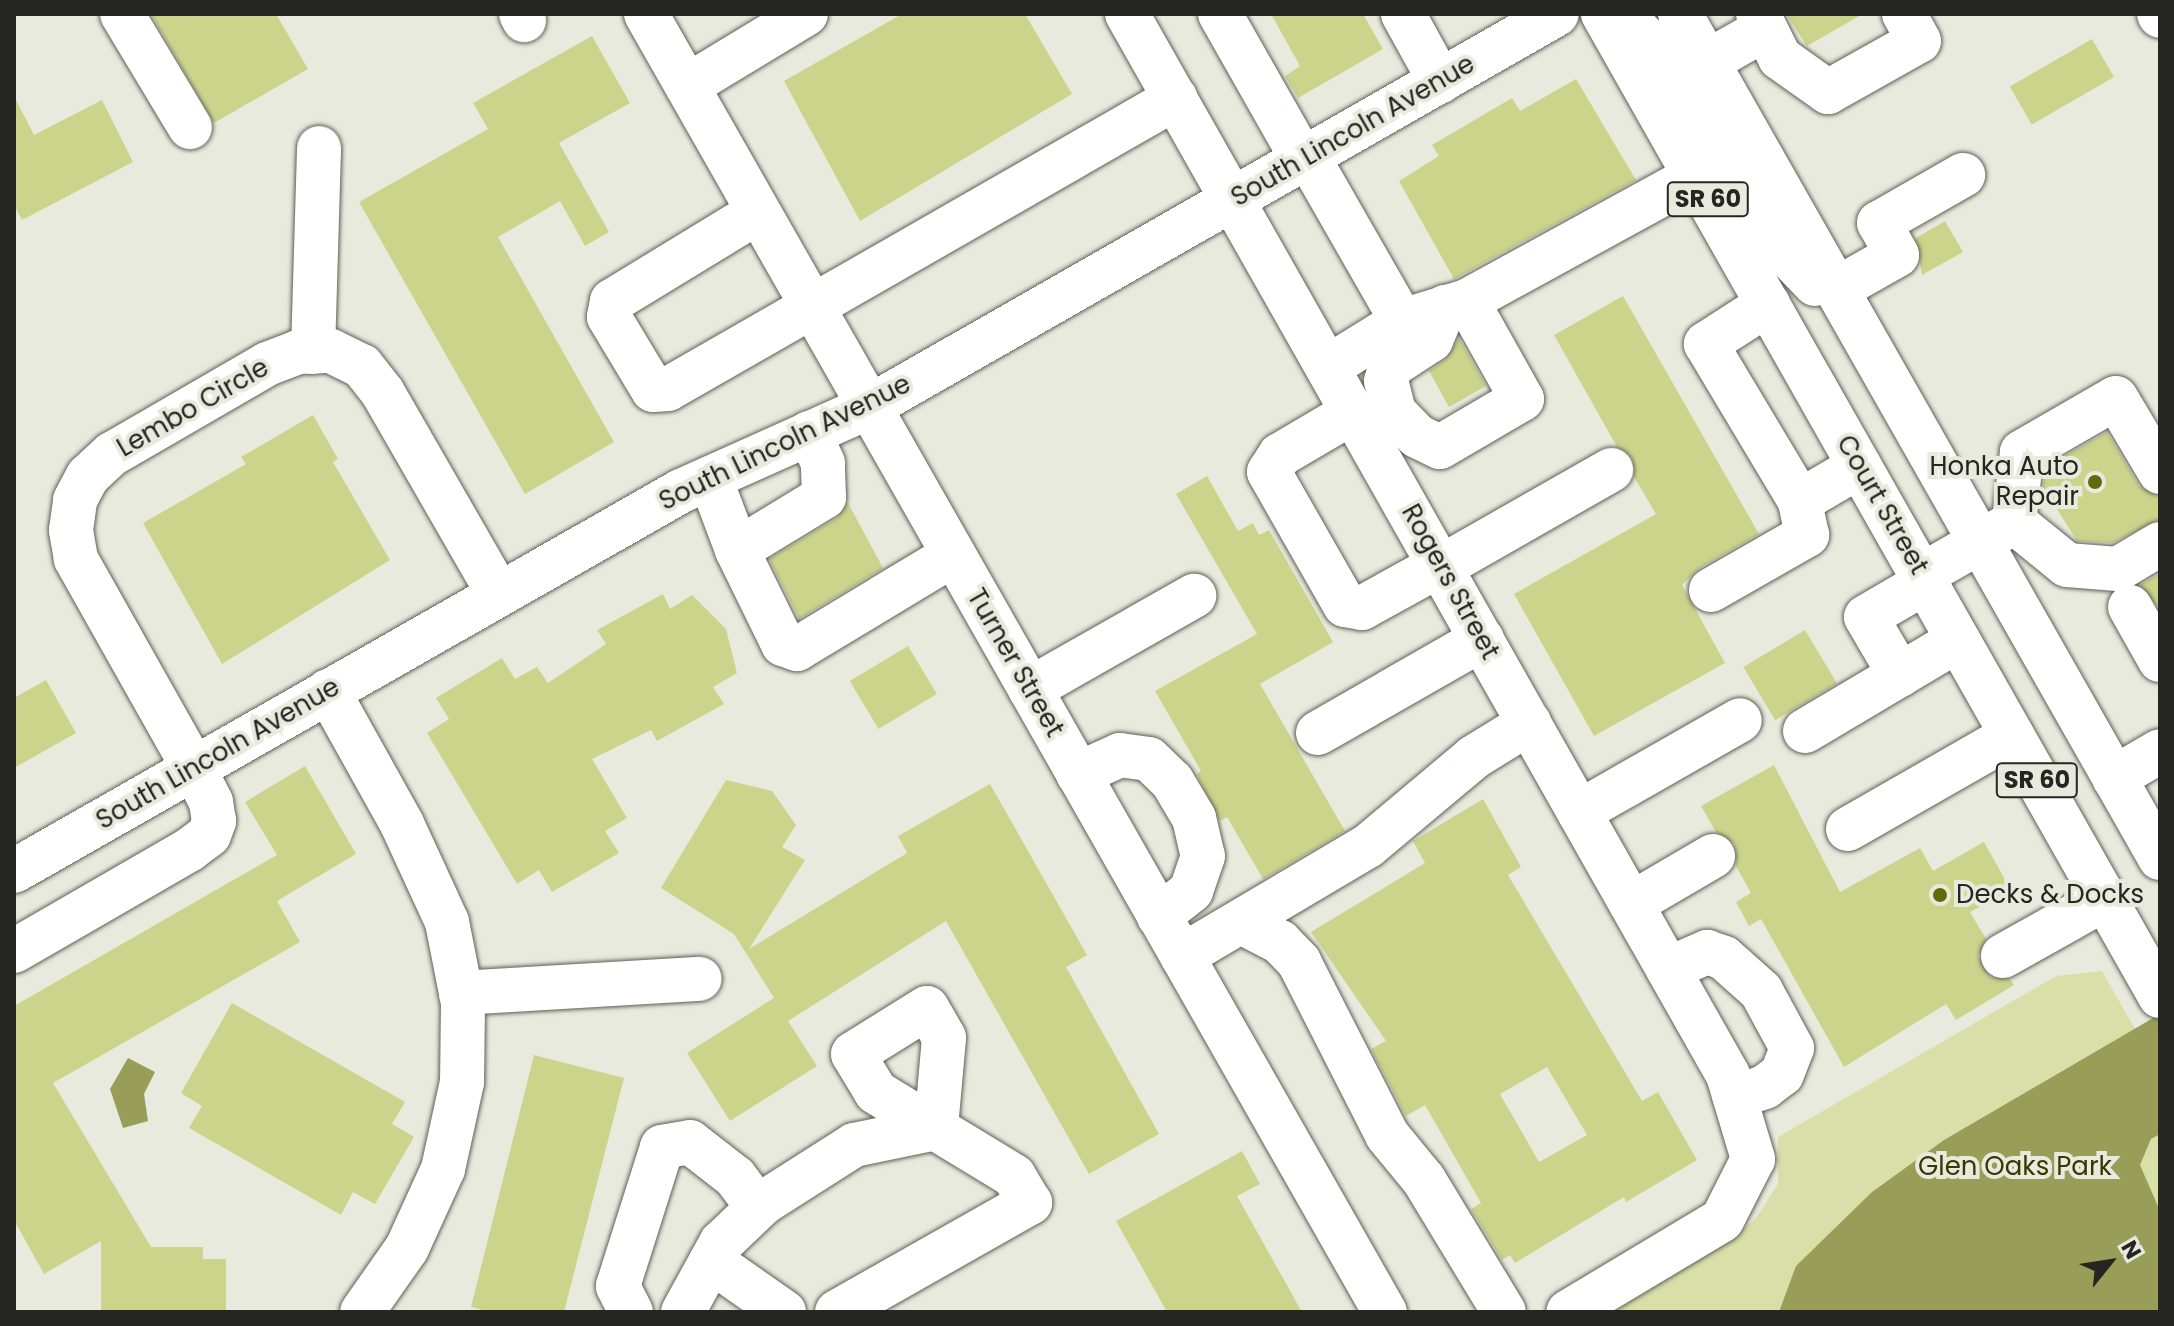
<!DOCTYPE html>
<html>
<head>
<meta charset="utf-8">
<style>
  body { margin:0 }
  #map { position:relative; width:2174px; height:1326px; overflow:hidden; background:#e9eade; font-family:Poppins,sans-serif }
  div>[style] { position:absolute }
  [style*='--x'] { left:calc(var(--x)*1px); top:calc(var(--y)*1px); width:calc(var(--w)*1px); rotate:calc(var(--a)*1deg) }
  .green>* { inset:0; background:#d9dfa8 }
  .water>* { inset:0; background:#989e58 }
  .building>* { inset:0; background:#ccd48c; transform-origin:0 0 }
  .roads { filter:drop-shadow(0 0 2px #5f6056) drop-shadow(0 0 2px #5f6056) }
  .minor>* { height:44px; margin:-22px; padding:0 22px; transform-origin:22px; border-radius:22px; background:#fff }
  .major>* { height:44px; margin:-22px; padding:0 22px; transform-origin:22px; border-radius:22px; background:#fff }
  .dots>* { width:22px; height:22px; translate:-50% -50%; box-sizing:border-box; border:4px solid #e9eade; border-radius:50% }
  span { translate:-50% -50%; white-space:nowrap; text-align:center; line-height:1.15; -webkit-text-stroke:8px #e9eade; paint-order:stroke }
  .shield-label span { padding:2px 6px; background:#e9eade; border:2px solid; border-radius:6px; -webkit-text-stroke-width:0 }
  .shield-label { font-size:24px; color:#252521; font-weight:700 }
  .street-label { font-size:26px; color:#252521 }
  .poi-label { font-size:26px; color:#252521 }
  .right { translate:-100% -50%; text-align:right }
  .left { translate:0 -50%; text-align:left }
  .park-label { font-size:26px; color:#363900 }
  .frame { position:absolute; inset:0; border:16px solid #252521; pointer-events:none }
  .north { position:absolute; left:2070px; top:1222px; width:80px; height:80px; -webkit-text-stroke:6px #e9eade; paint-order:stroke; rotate:60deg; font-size:22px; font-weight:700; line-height:32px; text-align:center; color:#252521 }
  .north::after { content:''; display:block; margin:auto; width:28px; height:36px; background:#252521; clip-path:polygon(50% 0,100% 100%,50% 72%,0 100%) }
</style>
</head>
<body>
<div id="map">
  <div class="green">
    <div style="clip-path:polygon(2102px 971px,2160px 1073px,2160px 1312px,1613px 1312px,1729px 1242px,1756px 1218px,1778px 1184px,1778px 1137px,2056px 976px)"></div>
  </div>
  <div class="water">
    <div style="clip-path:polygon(2160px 1014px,2160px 1134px,2151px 1139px,2140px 1165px,2160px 1211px,2160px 1312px,1779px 1312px,1796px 1266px,1872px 1192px,1944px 1140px)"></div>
    <div style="clip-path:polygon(128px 1058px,155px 1072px,144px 1094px,148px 1121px,123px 1128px,110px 1089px)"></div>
  </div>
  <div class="building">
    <div style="clip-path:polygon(151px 14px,276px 14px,308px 69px,214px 123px)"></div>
    <div style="clip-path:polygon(902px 14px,1025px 14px,1072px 94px,860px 221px,784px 81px)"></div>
    <div style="clip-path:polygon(1271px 14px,1363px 14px,1383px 49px,1298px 98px,1285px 76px,1300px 66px)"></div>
    <div style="clip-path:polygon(1786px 14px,1863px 14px,1807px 46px)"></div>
    <div style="clip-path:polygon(592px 36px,630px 103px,559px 143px,609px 232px,585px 246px,560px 201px,498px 237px,614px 442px,525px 494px,359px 202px,488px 129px,473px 103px)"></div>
    <div style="left:2092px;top:39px;width:44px;height:95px;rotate:60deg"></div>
    <div style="clip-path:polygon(1576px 79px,1636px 180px,1454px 279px,1399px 181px,1439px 156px,1432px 145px,1512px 98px,1520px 111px)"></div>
    <div style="clip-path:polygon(14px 96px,34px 135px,102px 100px,133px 162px,22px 220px,14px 205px)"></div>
    <div style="clip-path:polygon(1945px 221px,1963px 252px,1922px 275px,1916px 238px)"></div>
    <div style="clip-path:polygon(1623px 296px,1759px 534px,1699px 568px,1682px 585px,1725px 663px,1594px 736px,1514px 594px,1656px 514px,1634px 477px,1632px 457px,1617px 447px,1554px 335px)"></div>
    <div style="clip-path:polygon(1459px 338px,1486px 386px,1449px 407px,1429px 371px,1445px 360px)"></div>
    <div style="clip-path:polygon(313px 415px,338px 459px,333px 462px,390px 560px,222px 664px,143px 523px,246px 464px,241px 457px)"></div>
    <div style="clip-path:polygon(2107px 432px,2139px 485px,2158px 497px,2160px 519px,2112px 543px,2077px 541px,2043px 487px,2045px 467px)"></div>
    <div style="clip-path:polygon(1207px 476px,1238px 531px,1253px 523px,1259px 535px,1269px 530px,1333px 642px,1260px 684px,1345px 831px,1263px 879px,1227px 817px,1220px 821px,1197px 774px,1201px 771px,1155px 691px,1257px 634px,1176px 494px)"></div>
    <div style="clip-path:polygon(848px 503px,883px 568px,799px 619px,769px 559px,837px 518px)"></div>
    <div style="clip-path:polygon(2160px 573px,2160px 609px,2140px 585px)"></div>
    <div style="clip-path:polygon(663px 594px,670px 609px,692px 595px,726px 629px,737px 673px,713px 687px,724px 704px,657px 741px,651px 730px,592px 759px,627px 818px,605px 831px,619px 853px,552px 892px,539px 870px,517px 884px,427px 733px,449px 719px,436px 698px,502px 658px,515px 679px,537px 667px,548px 683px,606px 644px,597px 630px)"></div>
    <div style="left:1805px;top:630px;width:62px;height:72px;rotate:59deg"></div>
    <div style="left:908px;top:646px;width:56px;height:68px;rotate:59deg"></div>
    <div style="clip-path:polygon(46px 680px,76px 733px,14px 768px,14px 698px)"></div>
    <div style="clip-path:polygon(1774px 765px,1840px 892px,1920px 848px,1933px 871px,1984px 842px,2011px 890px,1970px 912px,1986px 939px,1978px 956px,1990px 977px,2010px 979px,2014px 985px,1956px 1020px,1946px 1004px,1844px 1067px,1761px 919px,1749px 926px,1736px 902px,1751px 893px,1736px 866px,1735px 844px,1716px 832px,1701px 806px)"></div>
    <div style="clip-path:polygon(305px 766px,356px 854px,277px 901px,300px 942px,53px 1083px,151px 1247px,203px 1247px,203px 1259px,226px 1259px,226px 1312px,101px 1312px,101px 1241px,44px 1274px,14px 1220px,14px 1006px,277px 855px,245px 802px)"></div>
    <div style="clip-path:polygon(726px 780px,772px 791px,796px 825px,782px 847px,805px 860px,749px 949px,907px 853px,898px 836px,990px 784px,1087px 955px,1066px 967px,1159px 1134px,1089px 1174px,946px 921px,788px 1021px,817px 1066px,730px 1121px,687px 1053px,774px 998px,734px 934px,661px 888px)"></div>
    <div style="clip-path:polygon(evenodd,1483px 799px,1521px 867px,1508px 875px,1642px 1101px,1658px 1092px,1697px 1160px,1626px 1202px,1624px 1197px,1515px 1263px,1510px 1255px,1502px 1260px,1471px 1209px,1481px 1203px,1425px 1105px,1406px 1116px,1371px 1049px,1386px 1041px,1311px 932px,1425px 863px,1413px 841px,1483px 799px,1547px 1067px,1587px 1135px,1539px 1162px,1500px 1094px,1547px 1067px)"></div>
    <div style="clip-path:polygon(232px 1003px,405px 1102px,392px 1124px,414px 1137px,375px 1204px,353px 1192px,341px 1215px,189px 1128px,202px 1106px,181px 1093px)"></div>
    <div style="clip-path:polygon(534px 1055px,624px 1078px,564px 1312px,491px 1312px,471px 1307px)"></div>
    <div style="clip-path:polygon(1242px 1151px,1260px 1184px,1237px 1196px,1302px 1312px,1167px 1312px,1116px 1221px)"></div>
  </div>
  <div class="roads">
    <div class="minor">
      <div style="--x:122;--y:14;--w:132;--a:59"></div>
      <div style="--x:521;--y:14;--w:7;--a:63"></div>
      <div style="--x:646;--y:14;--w:1494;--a:60.35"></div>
      <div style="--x:1127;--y:14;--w:1219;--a:60.47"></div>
      <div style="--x:1728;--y:1075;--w:88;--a:73.4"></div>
      <div style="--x:1753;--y:1159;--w:68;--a:116.9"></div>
      <div style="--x:1722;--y:1220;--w:179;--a:149.1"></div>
      <div style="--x:1220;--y:14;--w:168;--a:60.4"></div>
      <div style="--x:1403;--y:14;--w:77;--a:61.1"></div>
      <div style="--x:1758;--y:14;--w:49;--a:63.4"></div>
      <div style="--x:1780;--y:58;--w:59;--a:35.3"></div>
      <div style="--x:1828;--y:92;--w:104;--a:-29.3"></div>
      <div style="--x:1919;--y:41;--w:31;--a:-119"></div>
      <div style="--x:2159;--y:14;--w:2;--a:63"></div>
      <div style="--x:1707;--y:62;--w:67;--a:-29.6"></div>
      <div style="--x:687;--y:86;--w:139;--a:-31.2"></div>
      <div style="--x:1308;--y:157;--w:189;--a:60.2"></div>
      <div style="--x:1402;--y:321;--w:87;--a:148.1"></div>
      <div style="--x:758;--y:212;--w:171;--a:148.6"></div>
      <div style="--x:612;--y:301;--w:16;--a:101"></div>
      <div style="--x:609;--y:317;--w:85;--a:58.9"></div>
      <div style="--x:653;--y:390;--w:15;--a:-4"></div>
      <div style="--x:668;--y:389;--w:585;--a:-29.81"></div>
      <div style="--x:1837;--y:289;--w:69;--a:-29.5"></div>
      <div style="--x:1897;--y:255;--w:37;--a:-119"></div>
      <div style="--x:1879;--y:223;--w:97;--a:-29.7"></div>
      <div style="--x:1768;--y:304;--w:74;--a:147.2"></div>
      <div style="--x:1706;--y:344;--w:183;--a:59.1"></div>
      <div style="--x:1800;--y:501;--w:69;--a:-30.3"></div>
      <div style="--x:1402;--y:321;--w:68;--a:-17.1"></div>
      <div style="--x:1467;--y:301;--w:260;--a:-28.7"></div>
      <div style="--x:313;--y:352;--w:204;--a:-88.3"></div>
      <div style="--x:1353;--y:412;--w:85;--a:149.5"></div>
      <div style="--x:1280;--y:455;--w:20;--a:123"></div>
      <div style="--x:1269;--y:472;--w:153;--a:60.3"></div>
      <div style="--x:1345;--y:605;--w:17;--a:10"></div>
      <div style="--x:1362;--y:608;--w:89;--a:-28.9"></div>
      <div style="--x:1394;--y:412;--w:32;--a:-104"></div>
      <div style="--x:1386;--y:381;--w:16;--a:-72"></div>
      <div style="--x:1391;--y:366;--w:48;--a:-33"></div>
      <div style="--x:1431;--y:340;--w:36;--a:-67"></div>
      <div style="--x:1363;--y:429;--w:35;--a:-29"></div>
      <div style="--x:1394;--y:412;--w:33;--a:46"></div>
      <div style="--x:1417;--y:436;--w:25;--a:26"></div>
      <div style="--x:1440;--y:447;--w:95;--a:-30.3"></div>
      <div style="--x:1522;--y:399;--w:112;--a:-119.3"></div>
      <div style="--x:710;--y:478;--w:77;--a:69.4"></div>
      <div style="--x:737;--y:550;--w:102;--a:-31.3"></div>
      <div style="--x:824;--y:497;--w:34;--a:-92"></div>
      <div style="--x:823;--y:463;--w:33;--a:-115"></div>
      <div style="--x:2014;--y:522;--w:70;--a:-83.5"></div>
      <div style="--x:2022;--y:452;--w:108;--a:-29.9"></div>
      <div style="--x:2116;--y:398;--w:86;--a:59.3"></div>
      <div style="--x:2014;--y:522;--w:68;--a:39.1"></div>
      <div style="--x:2067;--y:565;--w:51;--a:4.5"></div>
      <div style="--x:2118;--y:569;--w:49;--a:-30.8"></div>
      <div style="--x:737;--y:550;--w:105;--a:63.9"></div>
      <div style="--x:783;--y:644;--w:15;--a:20"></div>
      <div style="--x:797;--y:649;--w:182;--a:-31.1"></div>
      <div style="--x:1441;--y:567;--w:196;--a:-29.7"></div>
      <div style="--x:1922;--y:575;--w:105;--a:-29.7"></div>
      <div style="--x:1711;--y:590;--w:111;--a:-29.8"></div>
      <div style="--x:1807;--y:535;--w:35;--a:-102"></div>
      <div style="--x:2130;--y:607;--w:61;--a:60.5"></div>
      <div style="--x:1900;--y:675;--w:67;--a:-120.4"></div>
      <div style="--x:1866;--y:617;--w:69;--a:-30.3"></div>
      <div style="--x:1030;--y:689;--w:189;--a:-29.6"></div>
      <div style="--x:328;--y:691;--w:152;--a:60.9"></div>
      <div style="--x:402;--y:824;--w:108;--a:65.3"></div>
      <div style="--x:447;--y:922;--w:83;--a:78.8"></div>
      <div style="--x:463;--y:1003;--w:79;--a:90.7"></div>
      <div style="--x:462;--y:1082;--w:89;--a:102.3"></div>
      <div style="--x:443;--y:1169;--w:87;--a:114.5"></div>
      <div style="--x:407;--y:1248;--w:78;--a:125.1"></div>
      <div style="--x:1805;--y:731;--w:178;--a:-30.7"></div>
      <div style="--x:1318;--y:733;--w:189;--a:-29.8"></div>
      <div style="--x:1078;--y:774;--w:46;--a:-24.3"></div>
      <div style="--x:1120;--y:755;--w:29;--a:8"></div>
      <div style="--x:1149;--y:759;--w:32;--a:44"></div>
      <div style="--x:1172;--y:781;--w:43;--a:59.3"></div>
      <div style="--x:1194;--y:818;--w:39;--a:77"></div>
      <div style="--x:1203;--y:856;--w:37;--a:109"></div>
      <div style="--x:1191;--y:891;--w:41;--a:142"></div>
      <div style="--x:2114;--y:778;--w:53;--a:-30.4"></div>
      <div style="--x:1579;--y:812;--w:185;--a:-29.7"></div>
      <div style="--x:1848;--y:829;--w:189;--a:-29.8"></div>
      <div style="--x:14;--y:871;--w:768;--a:-29.67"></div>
      <div style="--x:681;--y:491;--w:206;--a:-24.1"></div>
      <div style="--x:869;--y:407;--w:792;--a:-29.74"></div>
      <div style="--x:1631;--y:904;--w:95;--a:-30.3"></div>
      <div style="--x:1241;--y:922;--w:44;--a:27.1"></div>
      <div style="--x:1280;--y:942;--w:28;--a:46"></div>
      <div style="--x:1299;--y:962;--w:194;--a:63"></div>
      <div style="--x:1387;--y:1135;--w:58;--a:50.6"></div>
      <div style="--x:1424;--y:1180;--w:154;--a:58.8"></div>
      <div style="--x:14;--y:951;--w:202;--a:-30"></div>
      <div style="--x:189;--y:850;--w:25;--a:-37"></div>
      <div style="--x:209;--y:835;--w:15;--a:-70"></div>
      <div style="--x:214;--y:821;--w:19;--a:-99"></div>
      <div style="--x:211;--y:802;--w:39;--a:-117"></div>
      <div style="--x:193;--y:767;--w:239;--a:-119.4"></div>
      <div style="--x:76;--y:559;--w:29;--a:-100"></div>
      <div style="--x:71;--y:530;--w:30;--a:-82"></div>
      <div style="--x:75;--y:500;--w:27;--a:-62"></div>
      <div style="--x:88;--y:476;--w:33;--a:-43"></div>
      <div style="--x:112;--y:454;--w:179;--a:-30.1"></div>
      <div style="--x:267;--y:364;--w:33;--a:-21"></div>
      <div style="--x:298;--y:352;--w:33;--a:-2"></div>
      <div style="--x:331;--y:351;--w:34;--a:26"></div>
      <div style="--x:362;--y:366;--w:34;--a:52"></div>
      <div style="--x:383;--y:393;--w:231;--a:60.1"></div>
      <div style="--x:1182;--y:956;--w:216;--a:-30.6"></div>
      <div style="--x:1368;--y:846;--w:138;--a:-40"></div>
      <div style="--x:1474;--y:757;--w:65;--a:-31.7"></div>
      <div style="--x:2003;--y:956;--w:117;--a:-29.2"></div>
      <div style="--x:1668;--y:969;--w:43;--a:-23.6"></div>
      <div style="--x:1707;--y:952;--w:18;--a:19"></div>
      <div style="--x:1724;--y:958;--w:50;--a:41.7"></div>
      <div style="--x:1761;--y:991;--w:65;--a:61.5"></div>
      <div style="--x:1792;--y:1048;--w:28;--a:111"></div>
      <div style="--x:1782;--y:1074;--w:21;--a:143"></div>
      <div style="--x:1765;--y:1087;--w:32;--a:162"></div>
      <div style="--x:461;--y:993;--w:239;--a:-3.4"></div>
      <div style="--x:711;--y:1261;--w:89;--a:34.9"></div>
      <div style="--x:631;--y:1312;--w:29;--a:-117"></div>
      <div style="--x:618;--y:1286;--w:146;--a:-72.4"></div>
      <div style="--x:662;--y:1147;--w:28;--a:-10"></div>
      <div style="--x:690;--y:1142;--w:57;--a:37.9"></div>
      <div style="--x:735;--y:1177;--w:38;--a:53"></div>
      <div style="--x:683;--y:1312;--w:79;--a:-61.2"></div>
      <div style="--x:721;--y:1243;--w:58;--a:-43.6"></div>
      <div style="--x:763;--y:1203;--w:108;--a:-32.5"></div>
      <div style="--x:854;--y:1145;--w:84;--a:-11.7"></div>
      <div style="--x:837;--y:1312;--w:222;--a:-29.5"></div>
      <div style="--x:1030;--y:1203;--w:31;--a:-121"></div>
      <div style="--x:1014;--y:1176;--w:162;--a:-148.7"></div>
      <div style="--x:876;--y:1092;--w:44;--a:-121.2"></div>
      <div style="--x:853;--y:1054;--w:87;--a:-31.9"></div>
      <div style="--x:927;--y:1008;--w:34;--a:60"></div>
      <div style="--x:944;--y:1038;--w:90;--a:95.1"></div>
    </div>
    <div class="major">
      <div style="--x:1603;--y:14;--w:1129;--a:60.44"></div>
      <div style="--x:1622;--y:14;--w:68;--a:46.2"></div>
      <div style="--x:1669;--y:63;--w:205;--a:59.6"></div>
      <div style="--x:1773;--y:240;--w:61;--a:46.3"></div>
      <div style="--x:1680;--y:14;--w:971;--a:60.37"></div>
    </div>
  </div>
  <div class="dots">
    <div style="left:2095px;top:482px;background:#636908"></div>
    <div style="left:1940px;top:895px;background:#636908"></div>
  </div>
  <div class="shield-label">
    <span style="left:1708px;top:199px">SR 60</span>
    <span style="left:2037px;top:780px">SR 60</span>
  </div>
  <div class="street-label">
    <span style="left:1353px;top:131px;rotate:-30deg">South Lincoln Avenue</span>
    <span style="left:193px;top:408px;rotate:-30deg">Lembo Circle</span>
    <span style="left:785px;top:443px;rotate:-26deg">South Lincoln Avenue</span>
    <span style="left:1882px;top:505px;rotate:60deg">Court Street</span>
    <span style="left:1450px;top:582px;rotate:61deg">Rogers Street</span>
    <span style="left:1015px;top:663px;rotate:60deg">Turner Street</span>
    <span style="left:218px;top:754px;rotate:-30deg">South Lincoln Avenue</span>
  </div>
  <div class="poi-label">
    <span class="right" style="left:2079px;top:482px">Honka Auto<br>Repair</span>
    <span class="left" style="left:1956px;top:895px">Decks &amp; Docks</span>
  </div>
  <div class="park-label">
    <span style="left:2015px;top:1167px">Glen Oaks Park</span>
  </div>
  <div class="frame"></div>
  <div class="north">N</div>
</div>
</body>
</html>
